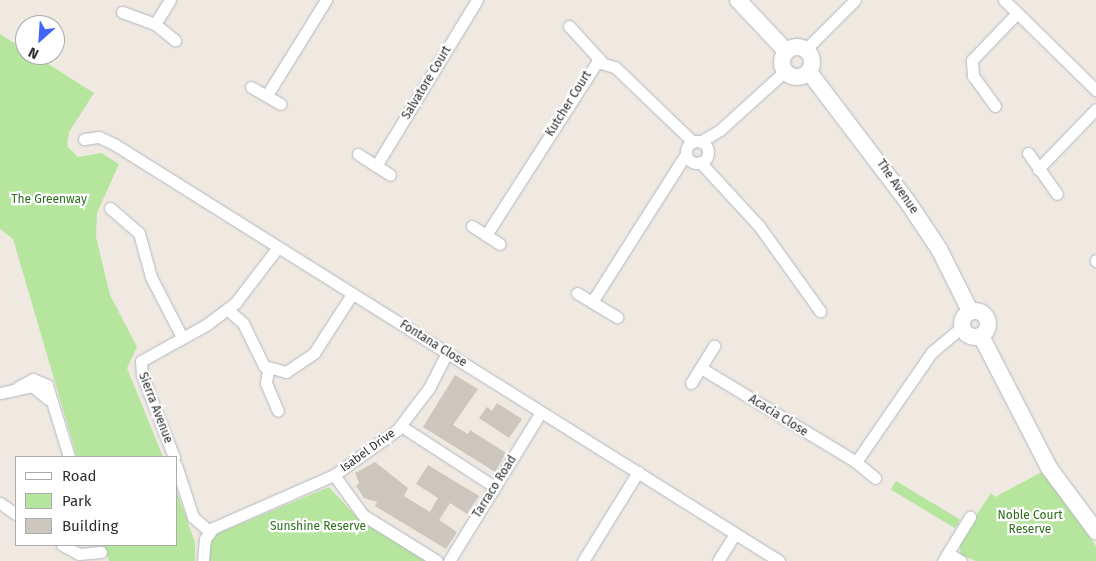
<!DOCTYPE html>
<html>
<head>
<meta charset="utf-8">
<style>
  body { margin:0 }
  #map { position:relative; width:1096px; height:561px; overflow:hidden; background:#efe9e1; font-family:"Fira Sans",sans-serif }
  div>[style] { position:absolute }
  [style*='--x'] { left:calc(var(--x)*1px); top:calc(var(--y)*1px); width:calc(var(--w)*1px); rotate:calc(var(--a)*1deg) }
  .green>* { inset:0; background:#b6e59e; transform-origin:0 0 }
  .building>* { inset:0; background:#cbc7bf }
  .roads { filter:drop-shadow(0 0 1px #b4b7c1) drop-shadow(0 0 1px #b4b7c1) }
  .street>* { height:11px; margin:-5.5px; padding:0 5.5px; transform-origin:5.5px; border-radius:5.5px; background:#fff }
  .street>.ring { margin:-5.5px; padding:0; box-sizing:content-box; background:none; border:11px solid #fff; border-radius:50% }
  .secondary>* { height:16px; margin:-8px; padding:0 8px; transform-origin:8px; border-radius:8px; background:#fff }
  .secondary>.ring { margin:-8px; padding:0; box-sizing:content-box; background:none; border:16px solid #fff; border-radius:50% }
  span { translate:-50% -50%; white-space:nowrap; text-align:center; line-height:1.15; -webkit-text-stroke:4.5px #fff; paint-order:stroke }
  .street-label { font-size:12px; color:#2e2e2e }
  .park-label { font-size:12px; color:#2c6e1b }
  .legend { position:absolute; left:15px; top:456px; width:162px; height:90px; box-sizing:border-box; background:#fff; border:1px solid #ababab; margin:0; padding:6px 9px; list-style:none; font-size:15px; color:#2e2e2e }
  .legend li { display:flex; align-items:center; gap:10px; height:25px }
  .legend b { width:25px; border:1px solid #ababab }
  .north { position:absolute; left:15px; top:15px; width:50px; height:50px; box-sizing:border-box; background:#fff; border:1px solid #ababab; border-radius:50%; rotate:206deg; font-size:14px; font-weight:700; line-height:20px; text-align:center; color:#2e2e2e }
  .north::after { content:''; display:block; margin:auto; width:18px; height:22px; background:#4264fb; clip-path:polygon(50% 0,100% 100%,50% 72%,0 100%) }
</style>
</head>
<body>
<div id="map">
  <div class="green">
    <div style="clip-path:polygon(0 34px,25px 50px,25px 55px,34px 55px,94px 93px,69px 132px,67px 146px,78px 157px,101px 153px,119px 164px,97px 213px,96px 237px,110px 295px,137px 347px,127px 368px,163px 457px,77px 457px,13px 239px,0 229px)"></div>
    <div style="clip-path:polygon(1042px 472px,1096px 546px,1096px 561px,976px 561px,961px 555px,959px 542px,991px 493px,995px 497px)"></div>
    <div style="left:896px;top:481px;width:75px;height:10px;rotate:31deg"></div>
    <div style="clip-path:polygon(329px 487px,355px 515px,428px 561px,207px 561px,209px 537px)"></div>
    <div style="clip-path:polygon(176px 490px,195px 542px,195px 561px,109px 561px,104px 545px,176px 545px)"></div>
  </div>
  <div class="building">
    <div style="clip-path:polygon(455px 375px,478px 389px,453px 425px,468px 434px,470px 430px,506px 453px,495px 472px,423px 427px)"></div>
    <div style="clip-path:polygon(497px 403px,522px 419px,509px 438px,479px 418px,487px 407px,492px 411px)"></div>
    <div style="clip-path:polygon(375px 462px,408px 488px,404px 496px,430px 512px,438px 498px,416px 484px,428px 465px,479px 496px,467px 514px,450px 503px,439px 520px,457px 532px,446px 549px,375px 506px,377px 502px,364px 498px,356px 486px,359px 483px,355px 473px)"></div>
  </div>
  <div class="roads">
    <div class="street">
      <div style="--x:1004;--y:0;--w:129;--a:44.4"></div>
      <div style="--x:122;--y:12;--w:35;--a:20"></div>
      <div style="--x:155;--y:24;--w:26;--a:39"></div>
      <div style="--x:155;--y:24;--w:28;--a:-58"></div>
      <div style="--x:569;--y:26;--w:47;--a:47.6"></div>
      <div style="--x:806;--y:49;--w:69;--a:-45"></div>
      <div style="--x:251;--y:87;--w:34;--a:30"></div>
      <div style="--x:267;--y:95;--w:112;--a:-58.2"></div>
      <div style="--x:995;--y:106;--w:37;--a:-126"></div>
      <div style="--x:973;--y:76;--w:16;--a:-94"></div>
      <div style="--x:972;--y:60;--w:65;--a:-46.2"></div>
      <div style="--x:84;--y:139;--w:15;--a:-8"></div>
      <div style="--x:99;--y:137;--w:17;--a:25"></div>
      <div style="--x:114;--y:144;--w:785;--a:32.09"></div>
      <div class="ring" style="left:686px;top:141px;width:11px;height:11px"></div>
      <div style="--x:700;--y:142;--w:23;--a:-31"></div>
      <div style="--x:720;--y:130;--w:88;--a:-42.2"></div>
      <div style="--x:1028;--y:153;--w:50;--a:54.7"></div>
      <div style="--x:358;--y:154;--w:38;--a:33"></div>
      <div style="--x:700;--y:162;--w:87;--a:47.3"></div>
      <div style="--x:759;--y:226;--w:105;--a:54.3"></div>
      <div style="--x:376;--y:166;--w:194;--a:-58.7"></div>
      <div style="--x:1038;--y:169;--w:83;--a:-46"></div>
      <div style="--x:110;--y:208;--w:38;--a:41"></div>
      <div style="--x:139;--y:233;--w:46;--a:74.7"></div>
      <div style="--x:151;--y:277;--w:68;--a:62.7"></div>
      <div style="--x:472;--y:226;--w:33;--a:33"></div>
      <div style="--x:486;--y:235;--w:206;--a:-57.3"></div>
      <div style="--x:597;--y:62;--w:19;--a:16"></div>
      <div style="--x:615;--y:67;--w:108;--a:43.9"></div>
      <div style="--x:1096;--y:260;--w:1;--a:90"></div>
      <div style="--x:577;--y:293;--w:47;--a:31"></div>
      <div style="--x:592;--y:302;--w:175;--a:-57.6"></div>
      <div style="--x:227;--y:309;--w:21;--a:41"></div>
      <div style="--x:243;--y:323;--w:48;--a:64"></div>
      <div style="--x:264;--y:366;--w:23;--a:15"></div>
      <div style="--x:286;--y:372;--w:34;--a:-34"></div>
      <div style="--x:314;--y:353;--w:70;--a:-57.2"></div>
      <div style="--x:701;--y:368;--w:181;--a:31.2"></div>
      <div style="--x:856;--y:462;--w:134;--a:-55.4"></div>
      <div style="--x:932;--y:352;--w:39;--a:-40"></div>
      <div style="--x:268;--y:370;--w:13;--a:99"></div>
      <div style="--x:266;--y:383;--w:30;--a:67"></div>
      <div style="--x:691;--y:383;--w:44;--a:-58.1"></div>
      <div style="--x:18;--y:387;--w:17;--a:-28"></div>
      <div style="--x:33;--y:379;--w:15;--a:23"></div>
      <div style="--x:47;--y:385;--w:75;--a:73"></div>
      <div style="--x:0;--y:393;--w:33;--a:-12"></div>
      <div style="--x:32;--y:386;--w:21;--a:39"></div>
      <div style="--x:401;--y:426;--w:112;--a:33"></div>
      <div style="--x:174;--y:457;--w:88;--a:-111.3"></div>
      <div style="--x:142;--y:375;--w:14;--a:-94"></div>
      <div style="--x:141;--y:361;--w:74;--a:-29"></div>
      <div style="--x:206;--y:325;--w:38;--a:-37"></div>
      <div style="--x:236;--y:302;--w:69;--a:-52.6"></div>
      <div style="--x:856;--y:462;--w:25;--a:40"></div>
      <div style="--x:176;--y:465;--w:55;--a:71.9"></div>
      <div style="--x:193;--y:517;--w:21;--a:41"></div>
      <div style="--x:334;--y:475;--w:49;--a:54.1"></div>
      <div style="--x:363;--y:515;--w:87;--a:31.9"></div>
      <div style="--x:0;--y:503;--w:19;--a:35"></div>
      <div style="--x:62;--y:545;--w:19;--a:28"></div>
      <div style="--x:79;--y:554;--w:22;--a:-5"></div>
      <div style="--x:948;--y:553;--w:15;--a:32"></div>
      <div style="--x:203;--y:561;--w:22;--a:-85"></div>
      <div style="--x:205;--y:539;--w:14;--a:-54"></div>
      <div style="--x:213;--y:528;--w:132;--a:-23.7"></div>
      <div style="--x:334;--y:475;--w:77;--a:-35.5"></div>
      <div style="--x:397;--y:430;--w:53;--a:-52.7"></div>
      <div style="--x:429;--y:388;--w:39;--a:-63"></div>
      <div style="--x:449;--y:561;--w:175;--a:-58.3"></div>
      <div style="--x:583;--y:561;--w:105;--a:-58.3"></div>
      <div style="--x:718;--y:561;--w:32;--a:-58"></div>
      <div style="--x:943;--y:561;--w:52;--a:-58.5"></div>
    </div>
    <div class="secondary">
      <div style="--x:738;--y:0;--w:70;--a:46.7"></div>
      <div class="ring" style="left:782px;top:47px;width:14px;height:14px"></div>
      <div style="--x:809;--y:72;--w:162;--a:52.8"></div>
      <div style="--x:907;--y:201;--w:58;--a:56.3"></div>
      <div style="--x:939;--y:249;--w:69;--a:63.4"></div>
      <div class="ring" style="left:962px;top:311px;width:10px;height:10px"></div>
      <div style="--x:981;--y:336;--w:148;--a:62.7"></div>
      <div style="--x:1049;--y:468;--w:79;--a:53.3"></div>
    </div>
  </div>
  <div class="street-label">
    <span style="left:427px;top:83px;rotate:-59deg">Salvatore Court</span>
    <span style="left:569px;top:104px;rotate:-58deg">Kutcher Court</span>
    <span style="left:897px;top:187px;rotate:55deg">The Avenue</span>
    <span style="left:433px;top:344px;rotate:32deg">Fontana Close</span>
    <span style="left:155px;top:408px;rotate:69deg">Sierra Avenue</span>
    <span style="left:778px;top:416px;rotate:32deg">Acacia Close</span>
    <span style="left:368px;top:451px;rotate:-36deg">Isabel Drive</span>
    <span style="left:495px;top:487px;rotate:-58deg">Tarraco Road</span>
  </div>
  <div class="park-label">
    <span style="left:49px;top:200px">The Greenway</span>
    <span style="left:1030px;top:523px">Noble Court<br>Reserve</span>
    <span style="left:318px;top:527px">Sunshine Reserve</span>
  </div>
  <ul class="legend">
  <li><b style="height:6px;background:#fff"></b>Road</li>
  <li><b style="height:14px;background:#b6e59e"></b>Park</li>
  <li><b style="height:14px;background:#cbc7bf"></b>Building</li>
  </ul>
  <div class="north">N</div>
</div>
</body>
</html>
